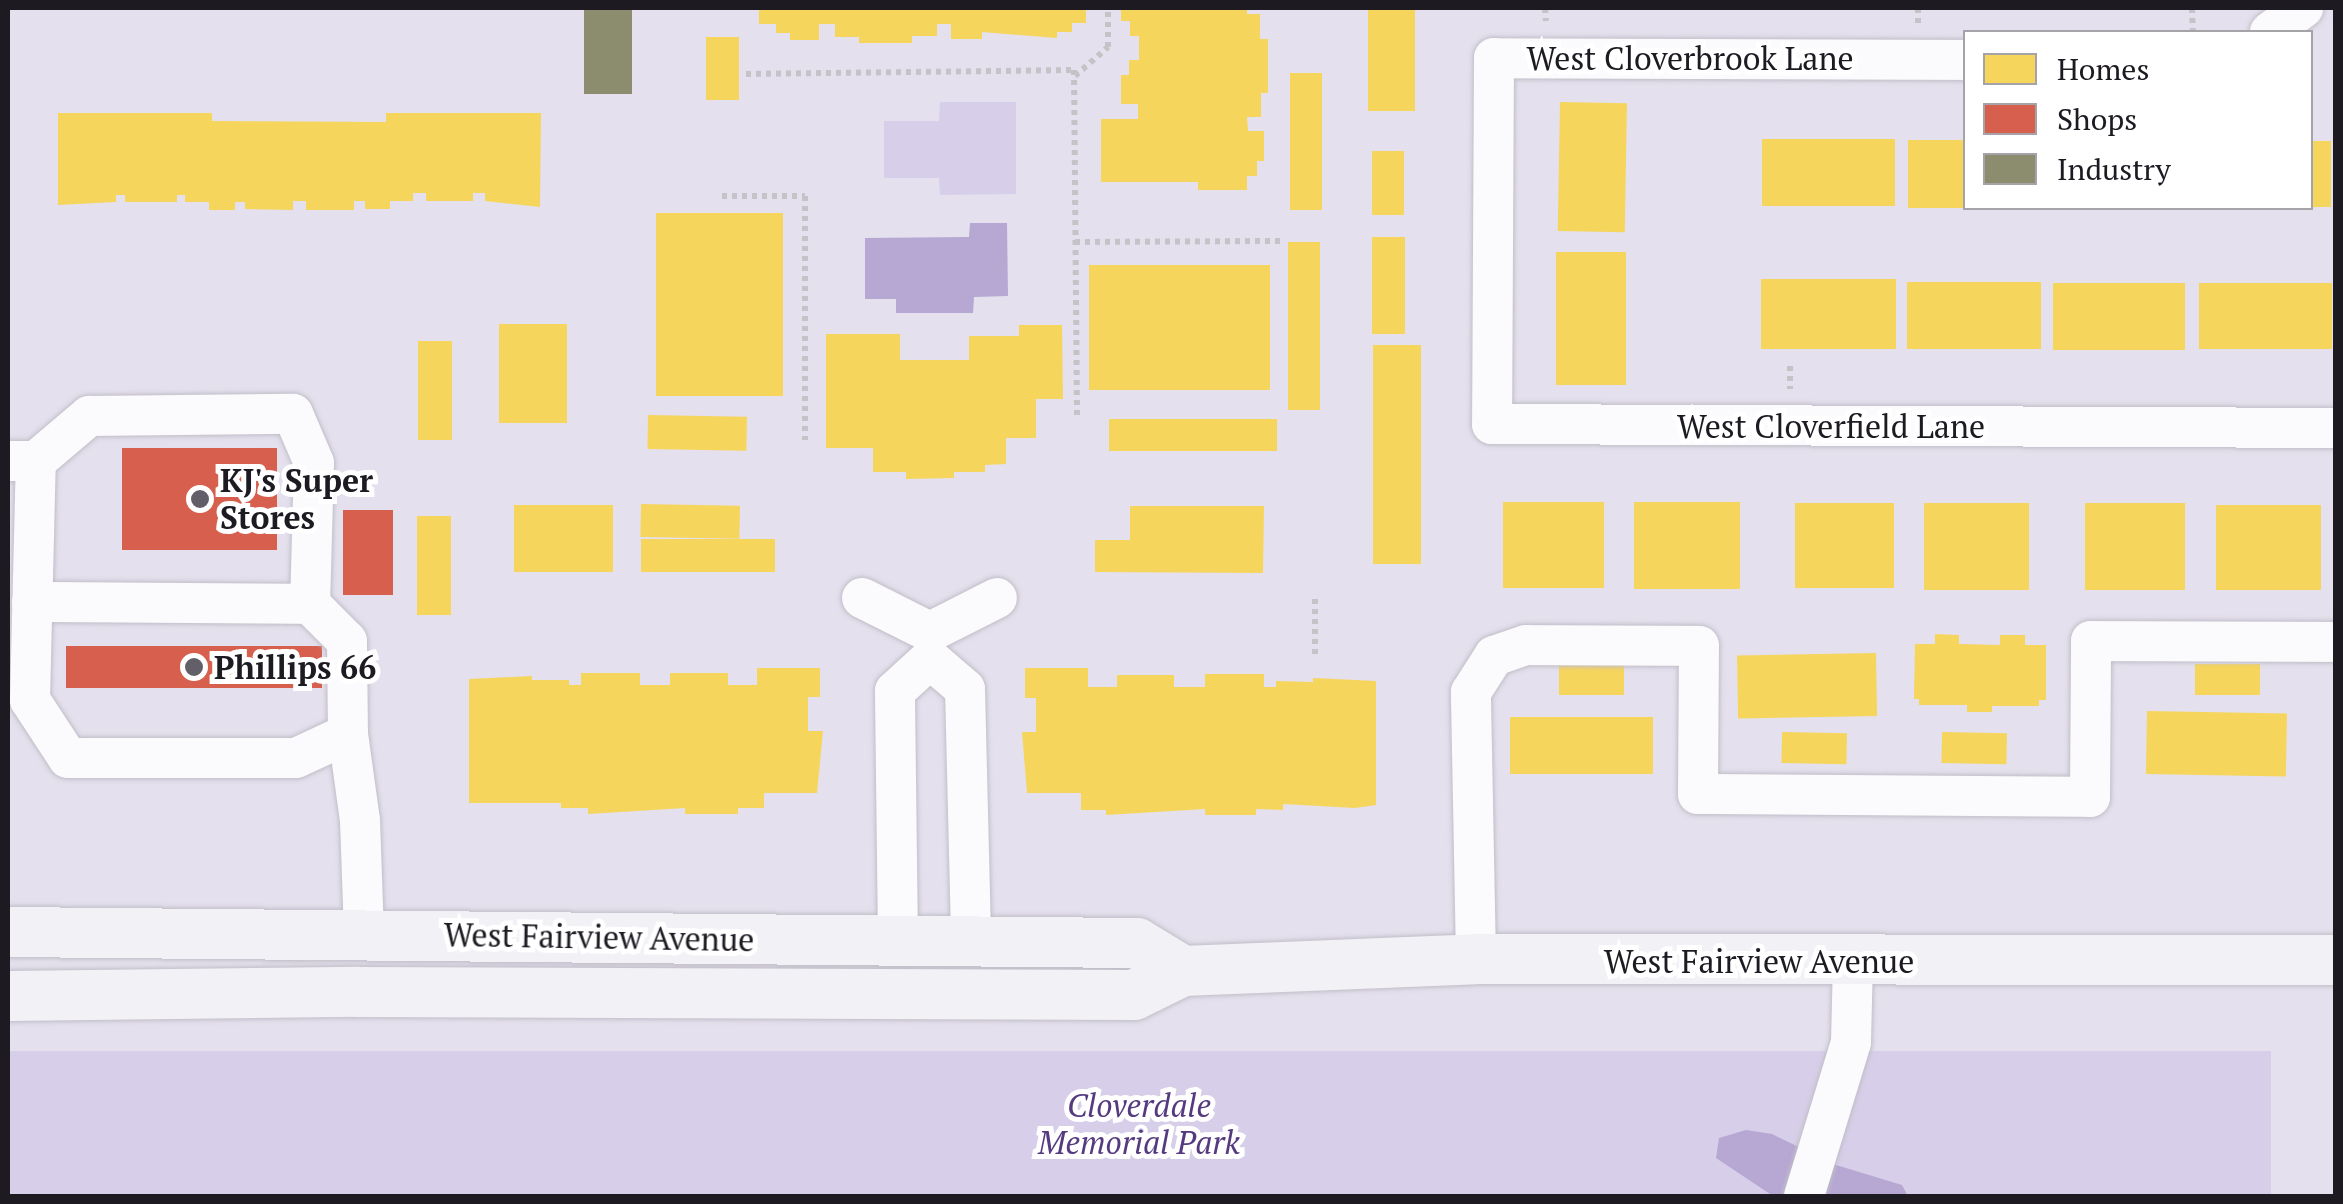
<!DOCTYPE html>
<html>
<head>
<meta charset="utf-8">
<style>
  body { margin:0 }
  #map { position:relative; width:2343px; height:1204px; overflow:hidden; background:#e4e0ed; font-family:"PT Serif",serif }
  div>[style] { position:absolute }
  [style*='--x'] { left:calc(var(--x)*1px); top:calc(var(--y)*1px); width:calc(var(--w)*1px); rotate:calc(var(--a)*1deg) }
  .green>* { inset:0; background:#d7cfe9; transform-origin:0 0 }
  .water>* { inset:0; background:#b6a7d3 }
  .homes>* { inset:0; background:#f6d55c; transform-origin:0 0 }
  .shops>* { inset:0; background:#d6604d; transform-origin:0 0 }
  .industry>* { inset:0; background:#8c8c6e; transform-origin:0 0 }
  .path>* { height:6px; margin-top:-3px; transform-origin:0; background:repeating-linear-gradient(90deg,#c5c3c8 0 5px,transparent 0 10px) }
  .roads { filter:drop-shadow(0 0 2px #c1bec8) drop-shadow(0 0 2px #c1bec8) }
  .minor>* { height:40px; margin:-20px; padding:0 20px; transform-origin:20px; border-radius:20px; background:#fbfafc }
  .major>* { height:50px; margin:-25px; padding:0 25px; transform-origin:25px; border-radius:25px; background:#f2f1f6 }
  .dots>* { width:28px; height:28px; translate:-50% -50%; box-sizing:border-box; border:5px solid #fff; border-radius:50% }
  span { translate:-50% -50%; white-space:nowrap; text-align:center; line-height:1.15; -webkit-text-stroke:10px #fff; paint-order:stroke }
  .street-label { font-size:32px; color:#1d1a22 }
  .poi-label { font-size:32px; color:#1d1a22; font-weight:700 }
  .left { translate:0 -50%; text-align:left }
  .park-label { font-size:32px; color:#553a7f; font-style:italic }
  .frame { position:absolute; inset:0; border:10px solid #1d1a22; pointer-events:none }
  .legend { position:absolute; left:1963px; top:30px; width:350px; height:180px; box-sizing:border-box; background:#fff; border:2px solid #a5a3a7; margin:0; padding:12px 18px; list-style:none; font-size:30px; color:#1d1a22 }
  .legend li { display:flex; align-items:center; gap:20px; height:50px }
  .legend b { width:50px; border:2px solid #a5a3a7 }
</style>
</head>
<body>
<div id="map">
  <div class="green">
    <div style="clip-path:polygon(940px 102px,1016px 102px,1016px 194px,940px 195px,939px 178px,884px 178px,884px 121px,939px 121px)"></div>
    <div style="left:2271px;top:1051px;width:145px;height:2263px;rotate:90deg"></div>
  </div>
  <div class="water">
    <div style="clip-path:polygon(970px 223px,1007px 223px,1008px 296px,974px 297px,973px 313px,896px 313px,896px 299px,865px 299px,865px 238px,969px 237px)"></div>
    <div style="clip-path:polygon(1746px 1130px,1772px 1134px,1836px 1165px,1902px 1185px,1908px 1196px,1773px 1196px,1716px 1158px,1719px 1138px)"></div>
  </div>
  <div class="homes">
    <div style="clip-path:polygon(759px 8px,1086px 8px,1086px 23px,1072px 23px,1072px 32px,1057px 32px,1057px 38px,982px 32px,982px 39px,951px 39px,951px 24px,937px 24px,937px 36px,912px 36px,912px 43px,859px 43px,859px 37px,835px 37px,835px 24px,819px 24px,819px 40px,790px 40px,790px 33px,776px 33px,776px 24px,759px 24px)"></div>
    <div style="clip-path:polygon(1121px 8px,1247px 8px,1247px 14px,1260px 14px,1260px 39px,1268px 39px,1268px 93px,1261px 93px,1261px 117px,1247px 117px,1248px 131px,1264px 131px,1264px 161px,1257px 161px,1257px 176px,1247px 176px,1247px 190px,1198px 190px,1198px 182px,1101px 182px,1101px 119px,1138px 119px,1138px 104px,1121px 104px,1121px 75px,1129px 75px,1129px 60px,1139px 60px,1139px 36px,1130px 36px,1130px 21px,1121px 21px)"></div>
    <div style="left:1368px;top:8px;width:47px;height:103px"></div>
    <div style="left:706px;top:37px;width:33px;height:63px"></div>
    <div style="left:1290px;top:73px;width:32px;height:137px"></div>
    <div style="left:1560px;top:102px;width:67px;height:129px;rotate:1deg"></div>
    <div style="clip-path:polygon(58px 113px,212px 113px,212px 121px,386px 122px,386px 113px,541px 113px,540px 207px,485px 201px,485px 193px,473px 193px,473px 201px,426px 201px,426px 193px,413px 193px,413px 201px,390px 201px,390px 209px,365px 209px,365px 201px,354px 201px,354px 210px,306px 210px,306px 201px,293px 201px,293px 210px,245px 209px,245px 202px,235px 202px,235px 210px,209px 210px,209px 202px,185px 202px,185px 195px,177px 195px,177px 202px,125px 202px,125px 195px,116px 195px,116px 202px,58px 205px)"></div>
    <div style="left:1762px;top:139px;width:133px;height:67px"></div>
    <div style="left:1908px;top:140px;width:58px;height:68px"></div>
    <div style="left:2310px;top:141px;width:21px;height:66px"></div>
    <div style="left:1372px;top:151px;width:32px;height:64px"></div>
    <div style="left:783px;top:213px;width:183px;height:127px;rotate:90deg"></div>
    <div style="left:1372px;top:237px;width:33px;height:97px"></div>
    <div style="left:1288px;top:242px;width:32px;height:168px"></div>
    <div style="left:1626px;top:252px;width:133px;height:70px;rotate:90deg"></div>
    <div style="left:1089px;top:265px;width:181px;height:125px"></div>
    <div style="left:1761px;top:279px;width:135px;height:70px"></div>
    <div style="left:2041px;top:282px;width:67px;height:134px;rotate:90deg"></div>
    <div style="left:2053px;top:283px;width:132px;height:67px"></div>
    <div style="left:2199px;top:283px;width:133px;height:66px"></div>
    <div style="left:499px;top:324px;width:68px;height:99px"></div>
    <div style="clip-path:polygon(1019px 325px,1062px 325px,1063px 399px,1036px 399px,1036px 438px,1006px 438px,1006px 464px,985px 465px,985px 472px,954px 472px,954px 478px,906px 479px,906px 472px,873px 472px,873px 448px,826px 448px,826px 334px,900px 334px,900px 360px,969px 360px,969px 336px,1019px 336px)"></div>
    <div style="left:418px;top:341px;width:34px;height:99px"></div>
    <div style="left:1373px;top:345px;width:48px;height:219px"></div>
    <div style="left:648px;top:415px;width:99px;height:34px;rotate:1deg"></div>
    <div style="left:1109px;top:419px;width:168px;height:32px"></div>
    <div style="left:1503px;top:502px;width:101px;height:86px"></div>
    <div style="left:1634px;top:502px;width:106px;height:87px"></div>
    <div style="left:1795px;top:503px;width:99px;height:85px"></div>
    <div style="left:1924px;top:503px;width:105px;height:87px"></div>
    <div style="left:2085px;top:503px;width:100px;height:87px"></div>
    <div style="left:641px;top:504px;width:99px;height:33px;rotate:1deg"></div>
    <div style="left:514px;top:505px;width:99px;height:67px"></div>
    <div style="left:2216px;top:505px;width:105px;height:85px"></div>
    <div style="clip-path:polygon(1130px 506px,1264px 506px,1263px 573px,1095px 572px,1095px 540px,1130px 540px)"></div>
    <div style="left:417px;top:516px;width:34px;height:99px"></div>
    <div style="left:641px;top:539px;width:134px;height:33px"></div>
    <div style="clip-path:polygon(1935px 634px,1959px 635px,1959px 644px,2000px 645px,2000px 635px,2025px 635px,2025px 645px,2046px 645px,2046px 700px,2039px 700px,2039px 706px,1992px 706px,1992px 712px,1967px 712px,1967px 705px,1919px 705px,1919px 699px,1914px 699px,1915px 644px,1935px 644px)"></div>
    <div style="left:1876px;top:653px;width:63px;height:139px;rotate:89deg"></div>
    <div style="left:1559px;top:664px;width:65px;height:31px"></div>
    <div style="left:2195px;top:664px;width:65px;height:31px"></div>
    <div style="clip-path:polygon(757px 668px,820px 668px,820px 697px,808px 697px,808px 731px,823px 731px,817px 793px,764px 793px,764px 808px,738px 808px,738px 814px,685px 814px,685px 808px,588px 814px,588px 808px,561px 808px,561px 803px,469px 803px,469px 679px,532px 676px,532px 680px,569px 680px,569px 685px,581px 685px,581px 673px,640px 673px,640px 685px,670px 685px,670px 673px,728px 673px,728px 685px,757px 685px)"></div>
    <div style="clip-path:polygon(1025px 668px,1088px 668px,1088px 687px,1117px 687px,1117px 675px,1174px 675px,1174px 687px,1205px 687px,1205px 674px,1264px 674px,1264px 687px,1276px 687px,1276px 681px,1313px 682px,1313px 678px,1376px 681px,1376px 805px,1355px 808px,1283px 804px,1283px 810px,1256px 809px,1256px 815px,1205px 815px,1205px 809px,1106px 815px,1106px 810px,1081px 810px,1081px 793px,1027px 793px,1022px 732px,1036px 732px,1036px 698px,1025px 698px)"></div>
    <div style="left:2147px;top:711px;width:140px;height:63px;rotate:1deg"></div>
    <div style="left:1510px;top:717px;width:143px;height:57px"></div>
    <div style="left:1782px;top:732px;width:65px;height:31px;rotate:1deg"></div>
    <div style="left:1942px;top:732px;width:65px;height:31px;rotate:1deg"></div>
  </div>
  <div class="shops">
    <div style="left:122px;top:448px;width:155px;height:102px"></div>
    <div style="left:343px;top:510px;width:50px;height:85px"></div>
    <div style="left:322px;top:646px;width:42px;height:256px;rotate:90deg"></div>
  </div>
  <div class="industry">
    <div style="left:584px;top:8px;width:48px;height:86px"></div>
  </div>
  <div class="path">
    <div style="--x:1545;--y:8;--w:13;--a:86"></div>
    <div style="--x:1918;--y:8;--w:15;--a:90"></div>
    <div style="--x:2192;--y:8;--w:24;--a:88"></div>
    <div style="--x:746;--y:74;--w:328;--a:-0.7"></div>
    <div style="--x:1074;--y:70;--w:349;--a:89.5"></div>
    <div style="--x:1075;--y:76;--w:44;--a:-41.3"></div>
    <div style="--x:1108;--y:47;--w:39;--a:-90"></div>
    <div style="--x:722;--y:196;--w:83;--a:0"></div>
    <div style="--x:805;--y:196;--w:244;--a:90"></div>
    <div style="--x:1075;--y:242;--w:209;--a:-0.3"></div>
    <div style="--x:1790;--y:366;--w:23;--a:90"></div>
    <div style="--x:1315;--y:599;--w:59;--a:90"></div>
  </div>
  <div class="roads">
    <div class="minor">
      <div style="--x:2270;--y:32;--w:41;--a:-36"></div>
      <div style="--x:1966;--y:60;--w:472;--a:-179.8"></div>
      <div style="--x:1494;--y:58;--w:366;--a:90.3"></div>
      <div style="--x:1492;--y:424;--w:844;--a:0.27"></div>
      <div style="--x:8;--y:461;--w:28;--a:0"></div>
      <div style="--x:36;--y:461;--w:70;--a:-40.3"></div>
      <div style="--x:89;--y:416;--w:204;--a:-0.6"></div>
      <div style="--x:293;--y:414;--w:53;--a:66.8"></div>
      <div style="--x:314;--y:463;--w:141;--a:91.6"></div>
      <div style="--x:310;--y:604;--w:52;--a:45"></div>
      <div style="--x:347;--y:641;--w:93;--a:89.4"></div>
      <div style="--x:348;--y:734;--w:57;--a:155.2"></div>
      <div style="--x:296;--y:758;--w:228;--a:180"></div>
      <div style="--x:68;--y:758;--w:69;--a:-123.2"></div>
      <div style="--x:30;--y:700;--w:239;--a:-88.6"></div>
      <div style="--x:862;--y:598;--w:76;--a:26.6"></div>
      <div style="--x:32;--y:602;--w:278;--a:0.4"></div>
      <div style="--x:930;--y:632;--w:75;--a:-26.9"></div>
      <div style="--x:348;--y:734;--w:87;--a:82.1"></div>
      <div style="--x:360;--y:820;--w:113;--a:88"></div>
      <div style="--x:898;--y:941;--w:250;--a:-90.7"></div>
      <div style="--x:895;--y:691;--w:47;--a:-42.4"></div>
      <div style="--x:930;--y:659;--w:46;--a:40.6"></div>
      <div style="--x:965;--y:689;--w:252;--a:88.6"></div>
      <div style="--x:1476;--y:959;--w:267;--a:-91.1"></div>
      <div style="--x:1471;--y:692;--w:43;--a:-57.4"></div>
      <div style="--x:1494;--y:656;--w:34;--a:-19"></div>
      <div style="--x:1526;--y:645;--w:173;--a:0.3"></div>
      <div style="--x:1699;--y:646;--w:148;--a:90.4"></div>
      <div style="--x:1698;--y:794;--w:392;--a:0.4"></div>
      <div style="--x:2090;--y:797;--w:156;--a:-89.6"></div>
      <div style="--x:2091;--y:641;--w:245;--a:0.2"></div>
      <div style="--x:1804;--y:1196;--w:161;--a:-73"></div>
      <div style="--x:1851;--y:1042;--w:80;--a:-88.6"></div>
    </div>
    <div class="major">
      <div style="--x:8;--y:932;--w:1129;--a:0.56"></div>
      <div style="--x:1137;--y:943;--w:54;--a:31.3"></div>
      <div style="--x:8;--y:996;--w:350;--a:-0.7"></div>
      <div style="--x:358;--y:992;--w:776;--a:0.22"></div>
      <div style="--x:1134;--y:995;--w:55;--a:-26.1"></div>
      <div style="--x:1183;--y:971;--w:293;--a:-2.3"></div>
      <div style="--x:1476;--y:959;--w:860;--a:0.07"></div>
    </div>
  </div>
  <div class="dots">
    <div style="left:200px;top:499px;background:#635f69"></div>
    <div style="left:194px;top:667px;background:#635f69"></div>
  </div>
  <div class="street-label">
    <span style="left:1690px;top:58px">West Cloverbrook Lane</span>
    <span style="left:1831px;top:426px">West Cloverfield Lane</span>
    <span style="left:599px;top:937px;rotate:1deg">West Fairview Avenue</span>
    <span style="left:1759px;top:961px">West Fairview Avenue</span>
  </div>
  <div class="poi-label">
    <span class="left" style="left:220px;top:499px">KJ's Super<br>Stores</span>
    <span class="left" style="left:214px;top:667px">Phillips 66</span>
  </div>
  <div class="park-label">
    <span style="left:1139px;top:1124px">Cloverdale<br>Memorial Park</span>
  </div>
  <div class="frame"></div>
  <ul class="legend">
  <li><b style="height:28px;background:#f6d55c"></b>Homes</li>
  <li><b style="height:28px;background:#d6604d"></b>Shops</li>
  <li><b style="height:28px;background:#8c8c6e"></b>Industry</li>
  </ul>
</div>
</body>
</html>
